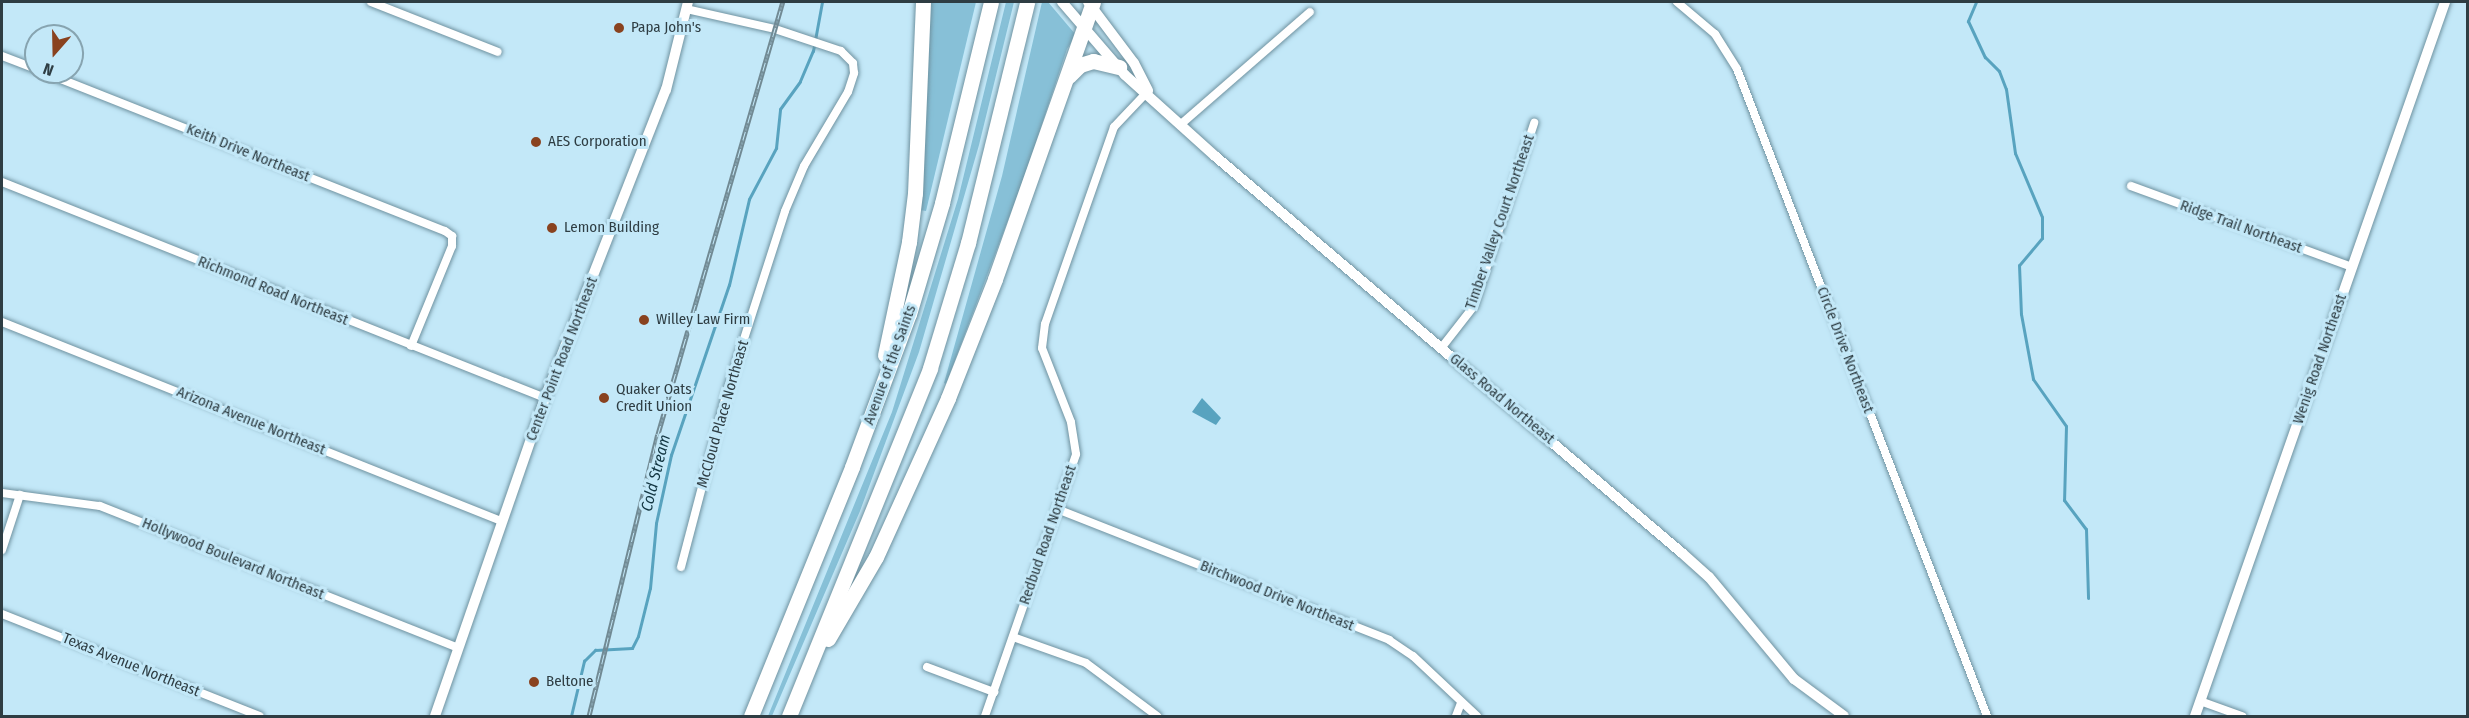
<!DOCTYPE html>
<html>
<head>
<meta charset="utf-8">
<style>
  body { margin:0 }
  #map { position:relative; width:2469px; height:718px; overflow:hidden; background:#c3e8f8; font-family:"Fira Sans Condensed",sans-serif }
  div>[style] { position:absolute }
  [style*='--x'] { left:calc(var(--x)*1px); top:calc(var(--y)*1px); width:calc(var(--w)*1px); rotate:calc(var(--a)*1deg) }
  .green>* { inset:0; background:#87c0d7 }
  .water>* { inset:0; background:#58a3bf }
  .stream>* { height:3px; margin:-1.5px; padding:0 1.5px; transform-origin:1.5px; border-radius:1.5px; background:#58a3bf }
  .roads { filter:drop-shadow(0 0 2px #6f92a0) drop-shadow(0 0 2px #6f92a0) }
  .street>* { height:8px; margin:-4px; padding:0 4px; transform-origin:4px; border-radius:4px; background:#fff }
  .secondary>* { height:10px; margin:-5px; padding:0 5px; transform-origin:5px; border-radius:5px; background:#fff }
  .highway>* { height:15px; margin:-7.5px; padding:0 7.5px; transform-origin:7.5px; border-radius:7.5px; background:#fff }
  .rail>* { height:5px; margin-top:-2.5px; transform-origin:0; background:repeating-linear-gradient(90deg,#c3e8f8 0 9px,#718a94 0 18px); box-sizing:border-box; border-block:2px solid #718a94 }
  .dots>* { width:16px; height:16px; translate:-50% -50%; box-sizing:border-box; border:3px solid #c3e8f8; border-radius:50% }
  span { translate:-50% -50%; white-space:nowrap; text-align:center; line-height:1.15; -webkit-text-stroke:6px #c3e8f8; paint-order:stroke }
  .poi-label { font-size:15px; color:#2e3d43 }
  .left { translate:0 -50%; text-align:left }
  .street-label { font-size:15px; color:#2e3d43 }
  .water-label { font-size:16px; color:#123541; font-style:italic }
  .frame { position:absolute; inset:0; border:3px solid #2e3d43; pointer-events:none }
  .north { position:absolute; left:24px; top:24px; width:60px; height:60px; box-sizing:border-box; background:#c3e8f8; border:2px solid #87a4b0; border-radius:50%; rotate:200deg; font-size:16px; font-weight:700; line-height:24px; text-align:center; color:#2e3d43 }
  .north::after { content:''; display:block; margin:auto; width:21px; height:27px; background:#89421f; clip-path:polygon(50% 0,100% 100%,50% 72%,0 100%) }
</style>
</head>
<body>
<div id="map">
  <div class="green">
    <div style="clip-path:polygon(928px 2px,976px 2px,926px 211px,920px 210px)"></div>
    <div style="clip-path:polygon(1006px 2px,1014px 2px,979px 145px,919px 352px,860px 511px,772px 716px,768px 716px,892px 412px,958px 199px)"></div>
    <div style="clip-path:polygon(1042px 2px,1048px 2px,1076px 35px,1067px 49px,1024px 178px,946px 384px,944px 383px,1002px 176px)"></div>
  </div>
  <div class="water">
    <div style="clip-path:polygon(1202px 398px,1221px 418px,1216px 425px,1192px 412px)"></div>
  </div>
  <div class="stream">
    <div style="--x:1976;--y:2;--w:21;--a:113"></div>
    <div style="--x:1968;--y:21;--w:40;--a:65"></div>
    <div style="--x:1985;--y:57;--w:20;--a:45"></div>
    <div style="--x:1999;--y:71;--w:19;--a:69"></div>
    <div style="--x:2006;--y:89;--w:65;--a:82"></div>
    <div style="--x:2015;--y:153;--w:69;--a:67.1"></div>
    <div style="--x:2042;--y:217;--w:21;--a:90"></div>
    <div style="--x:2042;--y:238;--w:35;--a:130"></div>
    <div style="--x:2019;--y:265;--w:49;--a:87.7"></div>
    <div style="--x:2021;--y:314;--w:66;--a:79.5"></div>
    <div style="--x:2033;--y:379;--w:57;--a:54.9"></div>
    <div style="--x:2066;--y:426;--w:74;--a:91.5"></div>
    <div style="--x:2064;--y:500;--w:36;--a:53"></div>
    <div style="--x:2086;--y:529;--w:69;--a:88.3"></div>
    <div style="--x:571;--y:716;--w:57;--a:-76.7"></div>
    <div style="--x:584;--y:661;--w:16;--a:-45"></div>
    <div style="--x:595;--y:650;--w:37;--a:-3"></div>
    <div style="--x:632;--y:648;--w:13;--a:-63"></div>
    <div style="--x:638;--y:636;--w:49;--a:-76"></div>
    <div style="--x:650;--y:588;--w:65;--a:-84.7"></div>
    <div style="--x:656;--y:523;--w:70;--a:-77.6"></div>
    <div style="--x:671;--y:455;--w:180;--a:-71.2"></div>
    <div style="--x:729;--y:285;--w:88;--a:-76.9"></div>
    <div style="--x:749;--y:199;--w:58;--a:-62.1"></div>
    <div style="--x:776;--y:148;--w:39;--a:-84"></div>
    <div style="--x:780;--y:109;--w:34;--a:-54"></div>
    <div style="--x:800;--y:81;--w:33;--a:-67"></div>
    <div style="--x:813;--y:51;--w:50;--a:-79.6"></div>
  </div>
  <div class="roads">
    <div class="street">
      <div style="--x:371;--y:2;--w:136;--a:21.5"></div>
      <div style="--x:1677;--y:2;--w:50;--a:40.1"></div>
      <div style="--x:1715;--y:34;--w:41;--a:57.8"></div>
      <div style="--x:1737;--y:69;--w:694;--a:68.87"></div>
      <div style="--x:2;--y:56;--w:36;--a:21"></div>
      <div style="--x:43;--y:72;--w:432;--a:21.6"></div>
      <div style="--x:445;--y:231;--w:9;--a:36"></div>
      <div style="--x:452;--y:236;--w:10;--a:90"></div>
      <div style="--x:452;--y:246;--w:108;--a:112.3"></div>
      <div style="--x:1180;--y:125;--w:172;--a:-41"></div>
      <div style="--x:2;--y:182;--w:584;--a:21.69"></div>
      <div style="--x:2131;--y:186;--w:235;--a:20.1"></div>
      <div style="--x:2;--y:322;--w:537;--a:21.74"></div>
      <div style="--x:1442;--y:347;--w:52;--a:-52"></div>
      <div style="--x:1474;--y:306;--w:193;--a:-71.8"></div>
      <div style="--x:2;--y:493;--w:99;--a:7.6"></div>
      <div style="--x:100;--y:506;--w:385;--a:21.6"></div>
      <div style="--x:1057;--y:509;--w:357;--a:21.5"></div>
      <div style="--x:1389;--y:640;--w:29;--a:34"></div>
      <div style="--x:1413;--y:656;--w:88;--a:43.2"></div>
      <div style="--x:2;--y:550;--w:58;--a:-71.9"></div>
      <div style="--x:681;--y:567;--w:178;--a:-75.3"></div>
      <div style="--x:726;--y:395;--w:193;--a:-72.2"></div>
      <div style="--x:785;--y:211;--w:49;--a:-67.1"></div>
      <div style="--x:804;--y:166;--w:86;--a:-59.3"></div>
      <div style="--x:848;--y:92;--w:20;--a:-72"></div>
      <div style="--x:854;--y:73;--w:10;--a:-96"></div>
      <div style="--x:853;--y:63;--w:17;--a:-135"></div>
      <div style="--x:841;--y:51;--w:70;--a:-161.6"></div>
      <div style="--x:775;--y:29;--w:91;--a:-167.3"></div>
      <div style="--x:2;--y:614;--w:277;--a:21.6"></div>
      <div style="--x:1013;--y:637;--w:77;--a:19.6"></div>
      <div style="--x:1086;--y:663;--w:89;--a:36.7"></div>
      <div style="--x:927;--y:667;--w:72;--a:20.5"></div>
      <div style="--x:2200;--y:701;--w:45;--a:19.7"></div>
      <div style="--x:985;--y:716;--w:277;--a:-70.8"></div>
      <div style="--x:1076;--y:454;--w:32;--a:-99"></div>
      <div style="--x:1071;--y:422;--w:79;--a:-111.4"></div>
      <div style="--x:1042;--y:348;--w:24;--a:-83"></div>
      <div style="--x:1045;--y:324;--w:209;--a:-70.7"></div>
      <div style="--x:1114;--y:127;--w:50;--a:-46.6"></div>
      <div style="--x:1456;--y:716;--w:14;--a:-69"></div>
    </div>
    <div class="secondary">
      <div style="--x:1062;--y:2;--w:96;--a:49.2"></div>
      <div style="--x:1125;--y:75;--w:121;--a:42"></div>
      <div style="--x:1215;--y:156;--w:613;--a:40.37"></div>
      <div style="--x:1682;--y:553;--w:36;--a:42"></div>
      <div style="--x:1709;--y:577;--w:133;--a:50.2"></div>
      <div style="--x:1794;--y:679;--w:62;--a:36.5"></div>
      <div style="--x:1088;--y:2;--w:76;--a:53"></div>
      <div style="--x:1134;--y:63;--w:31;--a:63"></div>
      <div style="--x:435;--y:716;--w:336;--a:-70.9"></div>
      <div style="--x:545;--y:398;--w:331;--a:-68.6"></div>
      <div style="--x:666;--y:90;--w:91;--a:-76"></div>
      <div style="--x:2195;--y:716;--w:757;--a:-70.7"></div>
    </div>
    <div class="highway">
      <div style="--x:1069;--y:76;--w:16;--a:-45"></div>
      <div style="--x:1080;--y:65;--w:14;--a:-17"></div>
      <div style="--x:1093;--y:61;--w:27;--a:13"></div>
      <div style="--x:885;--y:355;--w:116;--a:-78"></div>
      <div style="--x:909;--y:242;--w:49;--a:-83"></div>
      <div style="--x:915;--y:193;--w:191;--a:-87.6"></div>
      <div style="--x:828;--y:639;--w:95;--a:-59.7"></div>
      <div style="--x:876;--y:557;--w:175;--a:-65.6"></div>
      <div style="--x:948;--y:398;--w:128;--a:-68.4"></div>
      <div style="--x:995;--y:279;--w:294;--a:-70.5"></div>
      <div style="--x:751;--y:716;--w:269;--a:-67.9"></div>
      <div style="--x:852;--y:467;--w:163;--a:-69.6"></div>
      <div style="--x:909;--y:314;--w:116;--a:-73.4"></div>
      <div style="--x:942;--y:203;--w:207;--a:-76.3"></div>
      <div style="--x:789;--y:716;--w:375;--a:-67.9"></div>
      <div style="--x:930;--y:368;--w:131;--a:-73.1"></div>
      <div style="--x:968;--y:243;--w:248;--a:-76.2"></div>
    </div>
  </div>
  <div class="rail">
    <div style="--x:589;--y:716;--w:290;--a:-76.3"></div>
    <div style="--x:658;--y:434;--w:450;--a:-73.9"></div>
  </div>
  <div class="dots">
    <div style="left:619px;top:28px;background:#89421f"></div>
    <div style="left:536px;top:142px;background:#89421f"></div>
    <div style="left:552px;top:228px;background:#89421f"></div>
    <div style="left:644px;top:320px;background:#89421f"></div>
    <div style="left:604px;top:398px;background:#89421f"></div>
    <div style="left:534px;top:682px;background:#89421f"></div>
  </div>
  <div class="poi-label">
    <span class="left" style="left:631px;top:28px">Papa John's</span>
    <span class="left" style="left:548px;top:142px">AES Corporation</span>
    <span class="left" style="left:564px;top:228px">Lemon Building</span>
    <span class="left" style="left:656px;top:320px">Willey Law Firm</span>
    <span class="left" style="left:616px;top:398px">Quaker Oats<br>Credit Union</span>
    <span class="left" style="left:546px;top:682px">Beltone</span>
  </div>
  <div class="street-label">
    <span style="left:248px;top:153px;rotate:22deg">Keith Drive Northeast</span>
    <span style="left:1500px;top:222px;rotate:-71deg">Timber Valley Court Northeast</span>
    <span style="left:2241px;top:227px;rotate:20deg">Ridge Trail Northeast</span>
    <span style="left:273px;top:291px;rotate:22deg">Richmond Road Northeast</span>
    <span style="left:1845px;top:350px;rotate:69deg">Circle Drive Northeast</span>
    <span style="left:562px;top:359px;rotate:-69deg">Center Point Road Northeast</span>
    <span style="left:2320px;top:359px;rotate:-71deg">Wenig Road Northeast</span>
    <span style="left:890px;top:365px;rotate:-70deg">Avenue of the Saints</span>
    <span style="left:1502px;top:399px;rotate:40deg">Glass Road Northeast</span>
    <span style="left:723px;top:414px;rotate:-74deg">McCloud Place Northeast</span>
    <span style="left:251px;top:421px;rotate:22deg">Arizona Avenue Northeast</span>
    <span style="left:1048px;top:535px;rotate:-71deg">Redbud Road Northeast</span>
    <span style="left:233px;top:559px;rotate:22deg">Hollywood Boulevard Northeast</span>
    <span style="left:1277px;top:596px;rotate:22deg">Birchwood Drive Northeast</span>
    <span style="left:131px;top:665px;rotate:22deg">Texas Avenue Northeast</span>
  </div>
  <div class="water-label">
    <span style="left:656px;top:473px;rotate:-76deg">Cold Stream</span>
  </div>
  <div class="frame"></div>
  <div class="north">N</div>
</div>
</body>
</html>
